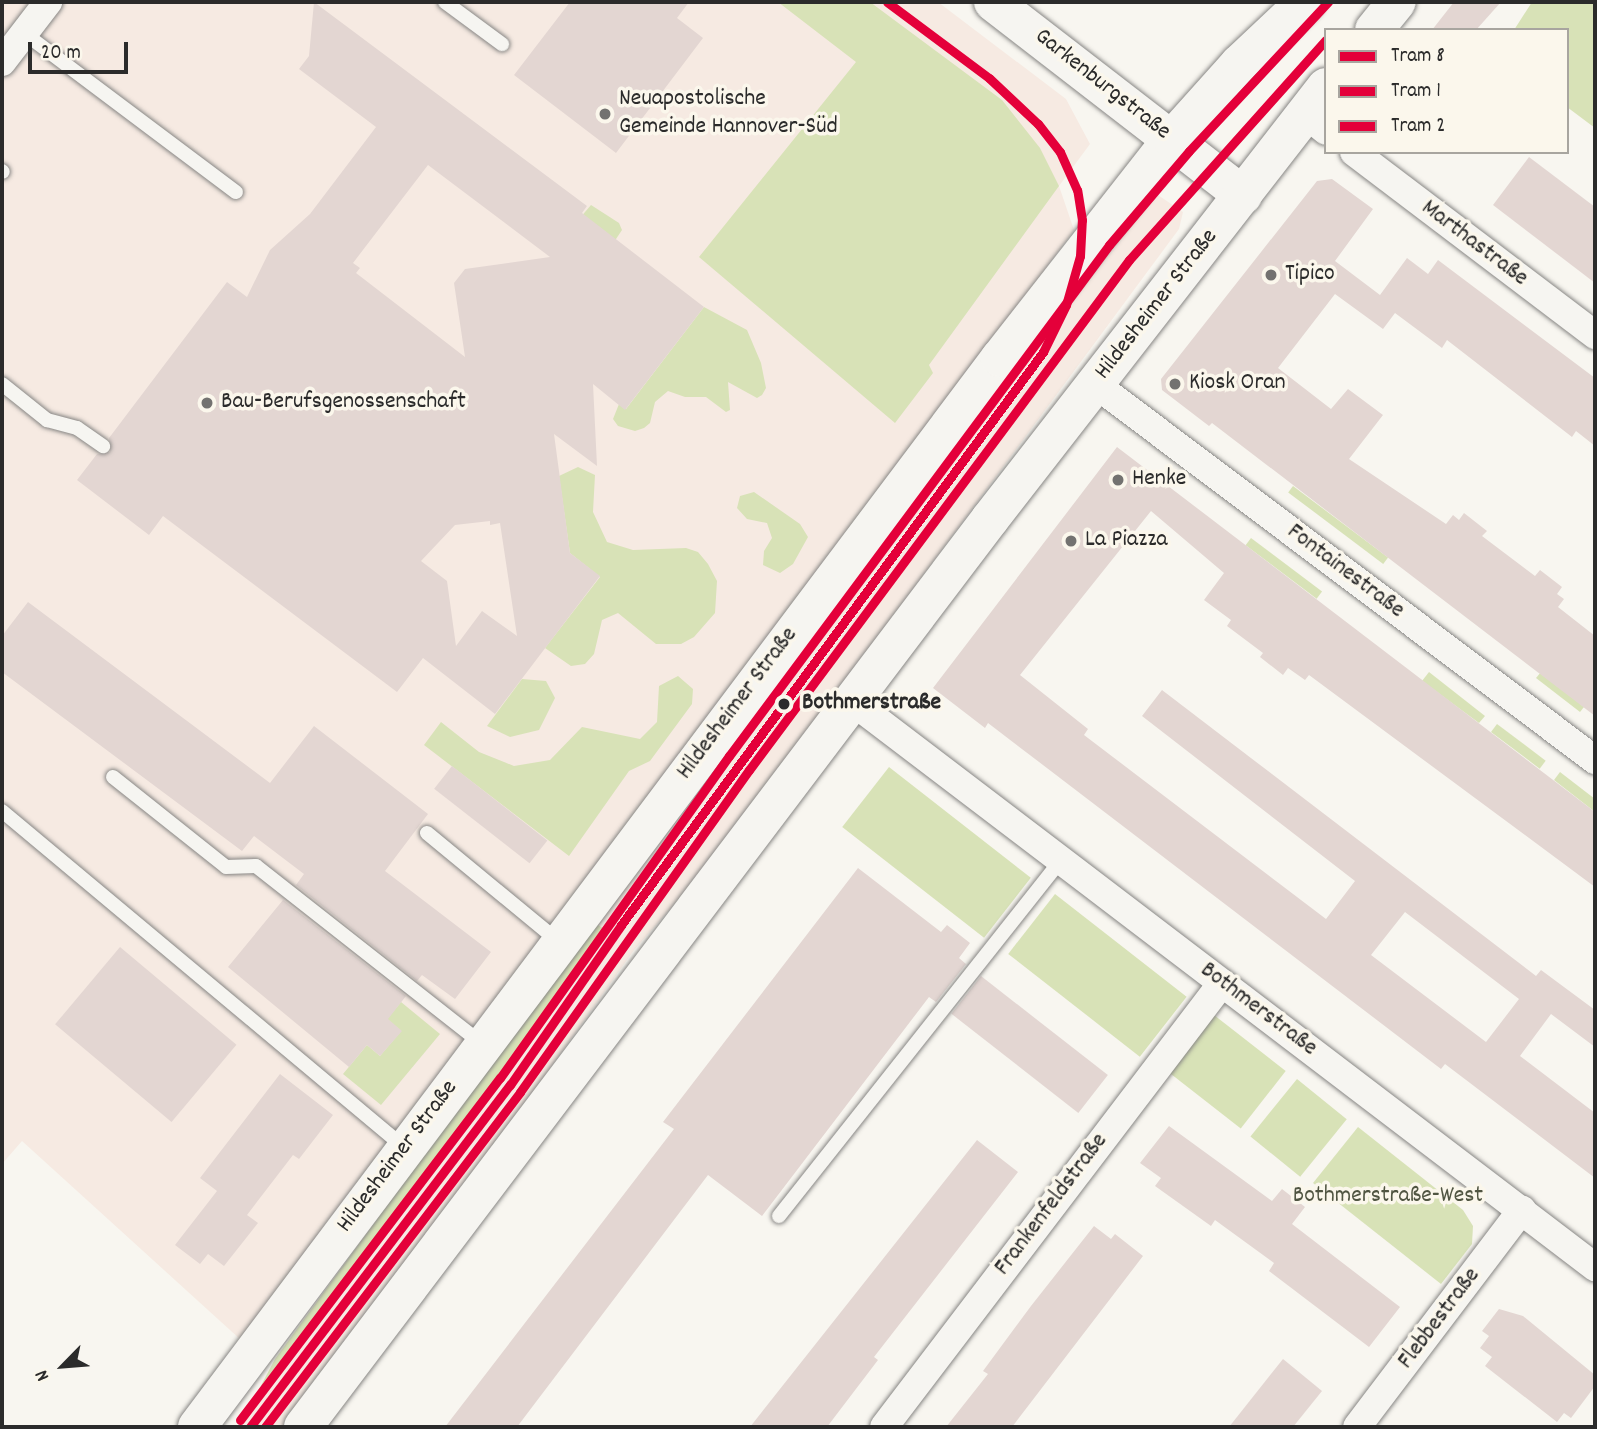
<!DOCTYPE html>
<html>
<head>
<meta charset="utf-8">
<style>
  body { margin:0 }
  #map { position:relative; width:1597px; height:1429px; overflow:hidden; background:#f8f6f0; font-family:Dekko,sans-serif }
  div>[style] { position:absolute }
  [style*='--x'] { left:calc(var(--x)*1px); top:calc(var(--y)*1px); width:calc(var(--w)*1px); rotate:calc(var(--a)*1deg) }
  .built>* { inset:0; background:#f6eae2 }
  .green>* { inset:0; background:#d8e2b7; transform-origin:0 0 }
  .building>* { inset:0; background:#e3d6d2; transform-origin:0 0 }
  .roads { filter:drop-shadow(0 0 2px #878684) drop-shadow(0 0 2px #878684) }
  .lane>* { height:14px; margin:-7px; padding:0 7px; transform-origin:7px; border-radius:7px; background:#f6f5f1 }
  .street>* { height:28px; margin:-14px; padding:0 14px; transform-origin:14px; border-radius:14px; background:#f6f5f1 }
  .secondary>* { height:38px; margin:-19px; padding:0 19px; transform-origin:19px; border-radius:19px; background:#f6f5f1 }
  .tram-1>* { height:9px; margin:-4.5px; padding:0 4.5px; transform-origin:4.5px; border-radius:4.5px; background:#e4003a }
  .tram-2>* { height:9px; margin:-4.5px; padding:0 4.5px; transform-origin:4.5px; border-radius:4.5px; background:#e4003a }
  .tram-3>* { height:9px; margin:-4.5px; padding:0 4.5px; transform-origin:4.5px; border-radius:4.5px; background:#e4003a }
  .dots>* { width:19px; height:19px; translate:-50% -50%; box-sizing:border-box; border:4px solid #fbf7ec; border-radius:50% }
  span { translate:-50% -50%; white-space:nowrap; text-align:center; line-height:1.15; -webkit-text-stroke:7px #fbf7ec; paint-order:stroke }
  .street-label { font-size:24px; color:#2b2b2b }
  .poi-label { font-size:24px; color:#2b2b2b }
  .left { translate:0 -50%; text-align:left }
  .stop-label { font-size:24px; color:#2b2b2b; font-weight:700 }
  .park-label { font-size:24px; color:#505542 }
  .frame { position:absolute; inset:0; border:4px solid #2b2b2b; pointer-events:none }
  .legend { position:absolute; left:1324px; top:28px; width:245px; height:126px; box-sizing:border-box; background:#fbf7ec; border:2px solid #a8a59f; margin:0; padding:9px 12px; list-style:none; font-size:21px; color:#2b2b2b }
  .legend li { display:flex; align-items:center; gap:14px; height:35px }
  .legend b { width:35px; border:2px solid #a8a59f }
  .north { position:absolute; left:28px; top:1331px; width:70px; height:70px; -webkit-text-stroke:5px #fbf7ec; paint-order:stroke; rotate:245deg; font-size:19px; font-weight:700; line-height:28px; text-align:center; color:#2b2b2b }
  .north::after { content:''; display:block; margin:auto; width:24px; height:32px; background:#2b2b2b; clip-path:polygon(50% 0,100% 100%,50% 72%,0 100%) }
  .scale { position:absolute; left:28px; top:42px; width:100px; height:32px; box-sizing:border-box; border:4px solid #2b2b2b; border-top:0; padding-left:9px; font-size:21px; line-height:24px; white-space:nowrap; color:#2b2b2b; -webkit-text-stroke:5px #fbf7ec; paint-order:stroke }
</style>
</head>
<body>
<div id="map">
  <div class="built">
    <div style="clip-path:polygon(2px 2px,938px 2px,1066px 99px,1090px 144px,1059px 186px,1074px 230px,252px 1350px,22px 1141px,2px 1164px)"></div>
    <div style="clip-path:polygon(1155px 193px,1183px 212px,1179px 229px,708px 866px,634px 950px,461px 1194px,282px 1427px,237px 1427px,544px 1024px,607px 931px,594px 922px,935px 463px)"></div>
  </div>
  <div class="green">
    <div style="clip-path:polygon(778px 2px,870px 2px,1002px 100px,1040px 148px,1059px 186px,929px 365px,933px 373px,895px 423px,699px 257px,856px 62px)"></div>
    <div style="clip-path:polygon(1532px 2px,1595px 2px,1595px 128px,1567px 107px,1567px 30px,1514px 30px)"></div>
    <div style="clip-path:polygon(591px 205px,619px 223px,622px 230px,616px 239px,562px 239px)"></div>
    <div style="clip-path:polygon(704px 307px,747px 330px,761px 363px,766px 388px,762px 395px,757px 398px,728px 382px,730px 410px,726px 412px,706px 397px,685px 397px,668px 391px,655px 402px,650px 423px,644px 428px,635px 431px,618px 426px,613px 419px,619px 404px,626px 409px)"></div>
    <div style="clip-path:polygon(578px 467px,595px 475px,593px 512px,607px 542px,633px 550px,686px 548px,698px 552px,708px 564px,717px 581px,715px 613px,694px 637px,681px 644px,656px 644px,618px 613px,602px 620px,594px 654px,585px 664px,571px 666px,545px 648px,600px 577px,570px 553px,559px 476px)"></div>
    <div style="left:1293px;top:486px;width:119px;height:8px;rotate:37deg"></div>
    <div style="clip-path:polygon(754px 492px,800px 524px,808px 537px,793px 564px,780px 573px,763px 565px,764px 551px,772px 538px,767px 523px,747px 519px,737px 508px,740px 496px)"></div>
    <div style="left:1251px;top:538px;width:89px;height:9px;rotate:37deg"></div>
    <div style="clip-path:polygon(1429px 672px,1485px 716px,1479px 723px,1422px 681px)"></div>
    <div style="clip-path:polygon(1541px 672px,1584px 707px,1580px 712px,1536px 678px)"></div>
    <div style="clip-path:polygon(678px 676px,693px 689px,692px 704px,650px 761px,629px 771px,569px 856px,424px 745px,441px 722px,479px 752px,514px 766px,550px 760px,582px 727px,640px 739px,657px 722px,659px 686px)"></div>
    <div style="clip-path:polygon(522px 679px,546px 681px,555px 698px,539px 730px,510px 737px,487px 726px)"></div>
    <div style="left:1497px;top:724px;width:61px;height:10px;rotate:37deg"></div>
    <div style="left:889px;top:767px;width:180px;height:76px;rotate:38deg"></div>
    <div style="clip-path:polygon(1560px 772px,1595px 799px,1595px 812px,1554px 780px)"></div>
    <div style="left:1055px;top:894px;width:167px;height:76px;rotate:38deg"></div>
    <div style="clip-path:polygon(594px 922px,607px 931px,544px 1024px,259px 1399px,256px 1395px,275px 1359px)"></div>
    <div style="clip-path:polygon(401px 1002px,440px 1034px,381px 1105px,343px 1074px,367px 1045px,380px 1056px,401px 1031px,387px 1019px)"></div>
    <div style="left:1214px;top:1015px;width:91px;height:73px;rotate:38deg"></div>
    <div style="left:1297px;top:1079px;width:64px;height:74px;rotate:39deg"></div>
    <div style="clip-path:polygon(1358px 1127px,1463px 1210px,1473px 1226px,1472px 1244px,1441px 1284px,1313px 1183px)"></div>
  </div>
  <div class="building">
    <div style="clip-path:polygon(evenodd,314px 2px,587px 206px,582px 213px,704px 307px,625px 410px,593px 384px,597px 466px,554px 434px,570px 553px,600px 576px,495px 714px,423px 658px,397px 692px,163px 516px,149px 535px,77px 480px,97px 454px,110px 452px,109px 438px,227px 282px,247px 297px,270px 250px,310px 214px,376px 127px,299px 69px,309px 56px,314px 2px,428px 165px,550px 257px,465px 269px,454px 283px,465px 357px,356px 273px,360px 268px,353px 263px,428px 165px,314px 2px,490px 521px,490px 525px,500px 523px,517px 636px,482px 611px,456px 646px,447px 581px,421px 561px,455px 525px,490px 521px)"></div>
    <div style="clip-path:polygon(570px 2px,689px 2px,677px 18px,703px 38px,616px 153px,514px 75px)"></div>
    <div style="clip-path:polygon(1454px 2px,1501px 2px,1476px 30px,1432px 30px)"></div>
    <div style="clip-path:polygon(1529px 157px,1595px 207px,1595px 283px,1493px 205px)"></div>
    <div style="clip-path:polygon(1332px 179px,1373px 209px,1335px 261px,1380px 295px,1407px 258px,1428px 274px,1438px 260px,1595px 378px,1595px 446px,1576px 431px,1572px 437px,1447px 340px,1442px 348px,1395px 313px,1383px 329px,1335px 294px,1278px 368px,1331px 409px,1348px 389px,1383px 415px,1349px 459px,1446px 524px,1453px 515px,1459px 520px,1464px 513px,1487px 531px,1482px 536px,1535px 576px,1540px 570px,1562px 587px,1557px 594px,1564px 599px,1558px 607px,1595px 636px,1595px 716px,1212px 423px,1209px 426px,1162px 390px,1161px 379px,1317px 181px)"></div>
    <div style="clip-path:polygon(evenodd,1117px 447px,1595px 812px,1595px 887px,1309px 675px,1305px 680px,1288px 668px,1283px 675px,1260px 657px,1263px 653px,1227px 626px,1231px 620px,1204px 600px,1224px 573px,1151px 511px,1020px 675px,1088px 729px,1084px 735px,1326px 919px,1355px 881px,1142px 716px,1162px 690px,1536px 976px,1541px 970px,1595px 1010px,1595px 1047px,1551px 1014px,1520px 1056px,1595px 1113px,1595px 1178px,1445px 1064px,1441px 1069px,988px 723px,985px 728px,933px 688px,1117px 447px,1405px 912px,1519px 999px,1486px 1042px,1371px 955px,1405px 912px)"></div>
    <div style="clip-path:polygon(28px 602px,270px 783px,314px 726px,428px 814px,385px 871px,491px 952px,455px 999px,422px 975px,417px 981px,296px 885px,304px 874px,254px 836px,242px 851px,2px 672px,2px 636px)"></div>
    <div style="left:452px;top:766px;width:121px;height:29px;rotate:38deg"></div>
    <div style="clip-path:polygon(858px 868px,941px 932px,947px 925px,970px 943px,959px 958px,966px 964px,936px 1002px,929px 997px,762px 1216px,708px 1175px,517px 1427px,445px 1427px,674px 1129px,663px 1122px)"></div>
    <div style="clip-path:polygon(283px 900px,406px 996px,388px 1019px,402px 1031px,380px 1056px,367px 1045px,349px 1067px,228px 967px)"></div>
    <div style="left:120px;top:947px;width:152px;height:101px;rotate:40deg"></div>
    <div style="left:981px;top:976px;width:161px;height:48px;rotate:38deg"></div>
    <div style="clip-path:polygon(280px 1074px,333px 1115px,299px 1159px,293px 1155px,247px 1215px,258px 1223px,224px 1266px,208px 1254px,200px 1264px,175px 1245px,217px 1191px,200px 1178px)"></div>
    <div style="clip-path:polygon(1169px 1126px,1272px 1201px,1282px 1189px,1305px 1207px,1292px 1224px,1400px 1307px,1369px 1347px,1269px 1271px,1274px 1263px,1215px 1220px,1211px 1226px,1155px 1186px,1161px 1178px,1140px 1163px)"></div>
    <div style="clip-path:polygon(977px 1140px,1018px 1172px,874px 1357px,878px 1360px,827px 1427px,750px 1427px)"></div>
    <div style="clip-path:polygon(1094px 1226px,1111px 1239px,1115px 1234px,1143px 1256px,1012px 1427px,946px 1427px,988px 1374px,983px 1371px,1031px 1306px)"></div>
    <div style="clip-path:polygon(1499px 1309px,1523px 1316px,1595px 1375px,1595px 1386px,1571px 1418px,1564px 1413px,1557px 1422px,1485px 1366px,1492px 1357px,1480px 1348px,1489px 1336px,1482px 1331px)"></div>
    <div style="clip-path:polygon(1283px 1359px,1322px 1391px,1293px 1427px,1229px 1427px)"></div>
  </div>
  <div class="roads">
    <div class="lane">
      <div style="--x:445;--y:2;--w:71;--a:36.4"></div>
      <div style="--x:24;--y:33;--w:265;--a:36.9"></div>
      <div style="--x:2;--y:171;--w:1;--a:45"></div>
      <div style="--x:2;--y:384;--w:58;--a:38.7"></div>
      <div style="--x:47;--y:420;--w:31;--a:15"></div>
      <div style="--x:77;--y:428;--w:32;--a:35"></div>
      <div style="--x:113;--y:777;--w:144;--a:38.5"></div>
      <div style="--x:226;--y:867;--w:30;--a:-2"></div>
      <div style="--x:256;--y:866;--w:288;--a:38.2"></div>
      <div style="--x:2;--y:811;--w:524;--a:39.89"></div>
      <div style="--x:427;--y:833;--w:171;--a:39.5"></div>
      <div style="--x:779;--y:1216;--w:454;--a:-51.6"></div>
    </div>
    <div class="street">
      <div style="--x:2;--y:62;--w:76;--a:-52.5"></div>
      <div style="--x:1304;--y:113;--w:28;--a:39"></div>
      <div style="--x:1354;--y:152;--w:303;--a:37.2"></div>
      <div style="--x:1095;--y:384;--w:626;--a:36.94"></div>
      <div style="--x:853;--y:702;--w:933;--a:37.29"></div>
      <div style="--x:884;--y:1427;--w:558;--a:-52.72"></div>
      <div style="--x:1357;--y:1427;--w:273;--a:-52.8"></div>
    </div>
    <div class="secondary">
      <div style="--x:993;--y:2;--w:316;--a:37.7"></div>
      <div style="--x:1374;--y:30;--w:36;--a:-51"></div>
      <div style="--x:197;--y:1427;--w:1337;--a:-53.09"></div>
      <div style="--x:1000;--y:358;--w:278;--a:-51.9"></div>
      <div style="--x:1172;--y:139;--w:101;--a:-48.2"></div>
      <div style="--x:1239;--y:64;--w:91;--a:-43.2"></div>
      <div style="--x:303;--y:1427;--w:1139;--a:-52.89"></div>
      <div style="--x:990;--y:519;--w:547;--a:-52.13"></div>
    </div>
  </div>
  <div class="tram-1">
    <div style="--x:250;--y:1427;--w:430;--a:-52.8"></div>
    <div style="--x:510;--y:1085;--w:195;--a:-55.2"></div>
    <div style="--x:621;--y:925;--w:712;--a:-53.63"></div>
    <div style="--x:1043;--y:352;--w:52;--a:-63.9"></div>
    <div style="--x:1066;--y:305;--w:51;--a:-74.1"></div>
    <div style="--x:1080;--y:256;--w:36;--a:-87"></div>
    <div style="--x:1082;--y:220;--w:30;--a:-99"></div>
    <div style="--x:1077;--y:190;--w:42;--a:-114.1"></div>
    <div style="--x:1060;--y:152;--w:36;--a:-128"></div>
    <div style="--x:1038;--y:124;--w:67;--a:-136.8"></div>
    <div style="--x:989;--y:78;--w:127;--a:-143.3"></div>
  </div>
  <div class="tram-2">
    <div style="--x:265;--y:1427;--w:421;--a:-52.7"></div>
    <div style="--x:520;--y:1092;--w:395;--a:-54.6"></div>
    <div style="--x:749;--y:770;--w:636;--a:-53.31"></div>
    <div style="--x:1129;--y:260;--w:295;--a:-48.2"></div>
  </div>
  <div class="tram-3">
    <div style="--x:240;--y:1420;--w:430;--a:-52.8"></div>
    <div style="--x:500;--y:1078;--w:395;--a:-54.6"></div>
    <div style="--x:729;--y:756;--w:637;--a:-53.36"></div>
    <div style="--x:1109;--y:245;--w:123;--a:-49.6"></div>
    <div style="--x:1189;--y:151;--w:204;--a:-47"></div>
  </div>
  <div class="dots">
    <div style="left:605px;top:114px;background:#737270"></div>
    <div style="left:1271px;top:275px;background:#737270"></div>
    <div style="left:1175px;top:384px;background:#737270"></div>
    <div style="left:207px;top:403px;background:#737270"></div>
    <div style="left:1118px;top:480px;background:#737270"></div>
    <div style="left:1071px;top:541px;background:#737270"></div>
    <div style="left:784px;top:704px;background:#2b2b2b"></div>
  </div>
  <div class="street-label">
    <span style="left:1102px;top:85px;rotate:38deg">Garkenburgstraße</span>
    <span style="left:1474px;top:244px;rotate:37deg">Marthastraße</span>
    <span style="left:1157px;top:305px;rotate:-52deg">Hildesheimer Straße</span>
    <span style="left:1345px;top:572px;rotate:37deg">Fontainestraße</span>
    <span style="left:738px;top:704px;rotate:-53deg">Hildesheimer Straße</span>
    <span style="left:1258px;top:1010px;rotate:37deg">Bothmerstraße</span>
    <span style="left:398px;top:1157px;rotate:-53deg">Hildesheimer Straße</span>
    <span style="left:1052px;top:1205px;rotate:-53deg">Frankenfeldstraße</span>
    <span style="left:1440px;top:1319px;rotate:-53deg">Flebbestraße</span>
  </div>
  <div class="poi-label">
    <span class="left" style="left:619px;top:114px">Neuapostolische<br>Gemeinde Hannover-Süd</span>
    <span class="left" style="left:1285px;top:275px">Tipico</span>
    <span class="left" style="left:1189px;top:384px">Kiosk Oran</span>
    <span class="left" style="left:221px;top:403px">Bau-Berufsgenossenschaft</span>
    <span class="left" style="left:1132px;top:480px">Henke</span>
    <span class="left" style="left:1085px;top:541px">La Piazza</span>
  </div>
  <div class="stop-label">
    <span class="left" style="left:802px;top:704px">Bothmerstraße</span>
  </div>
  <div class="park-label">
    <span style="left:1388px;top:1197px">Bothmerstraße-West</span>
  </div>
  <div class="frame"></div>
  <ul class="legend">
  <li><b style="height:9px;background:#e4003a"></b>Tram 8</li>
  <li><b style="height:9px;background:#e4003a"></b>Tram 1</li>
  <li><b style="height:9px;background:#e4003a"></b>Tram 2</li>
  </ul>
  <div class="north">N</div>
  <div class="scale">20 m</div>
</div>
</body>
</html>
